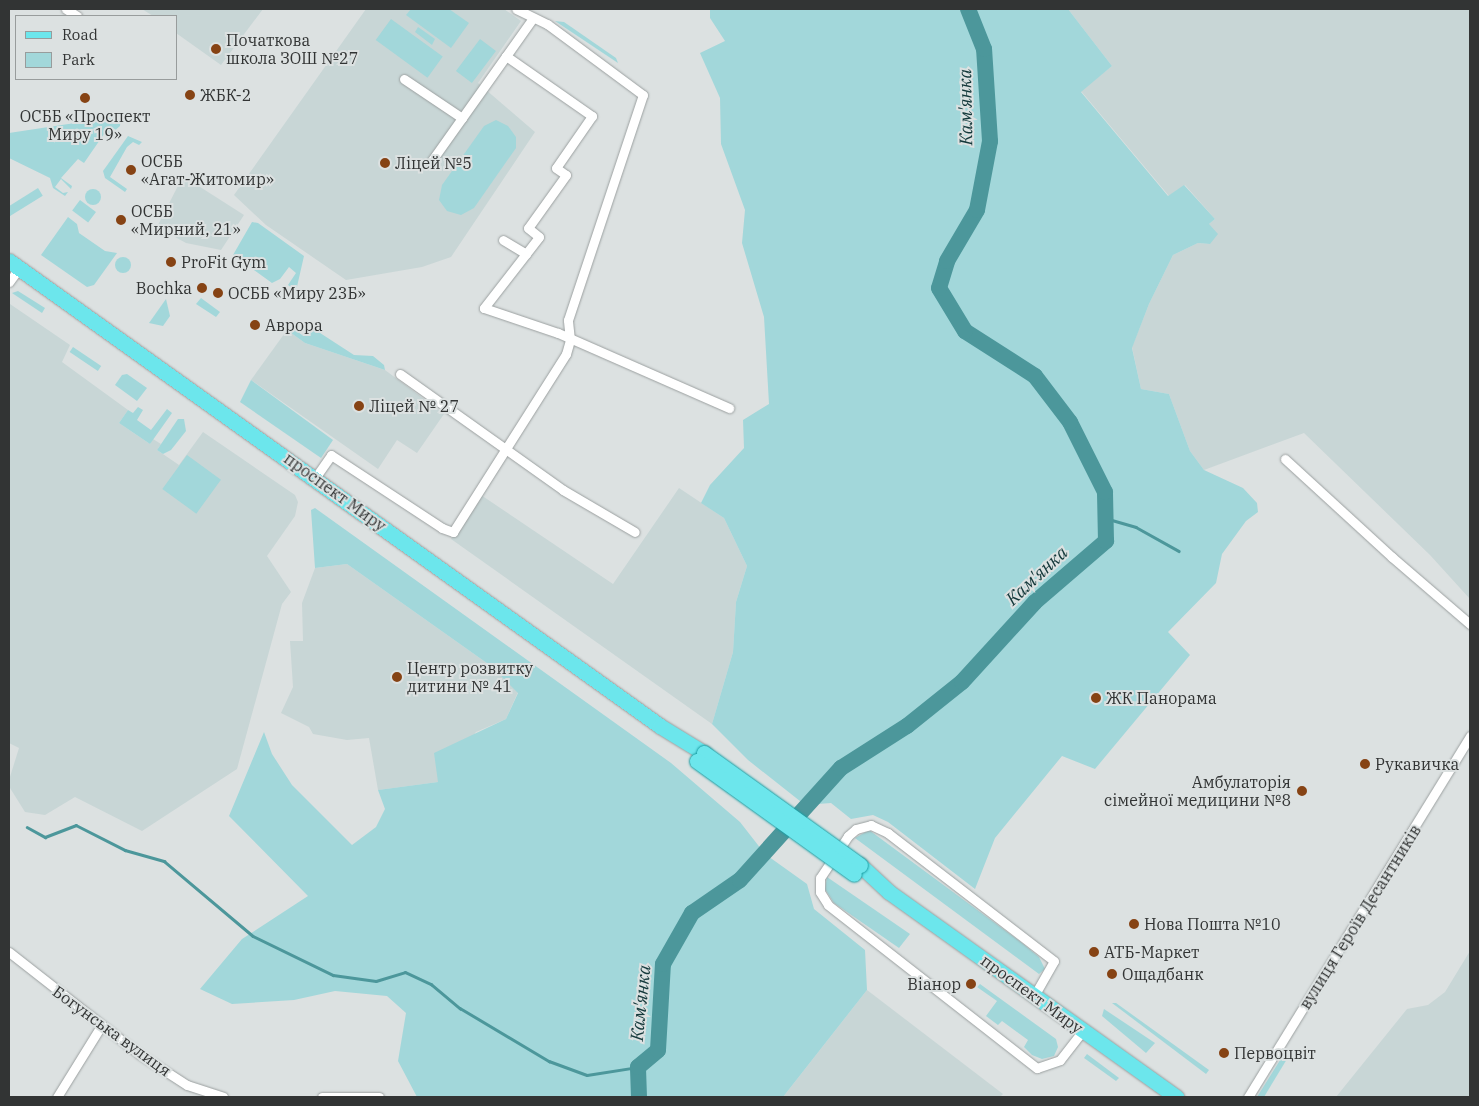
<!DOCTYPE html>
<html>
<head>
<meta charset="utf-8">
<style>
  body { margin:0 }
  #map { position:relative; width:1479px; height:1106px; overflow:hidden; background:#dce1e1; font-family:"IBM Plex Serif",serif }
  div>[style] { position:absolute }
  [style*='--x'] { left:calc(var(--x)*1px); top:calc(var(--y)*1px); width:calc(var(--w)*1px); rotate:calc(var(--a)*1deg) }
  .built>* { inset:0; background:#c8d6d6 }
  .green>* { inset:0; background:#a2d7da; transform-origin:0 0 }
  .round { border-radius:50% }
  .stream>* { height:2.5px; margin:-1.25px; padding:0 1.25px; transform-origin:1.25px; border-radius:1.25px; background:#4c979b }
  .river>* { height:16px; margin:-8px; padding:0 8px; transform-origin:8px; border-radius:8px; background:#4c979b }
  .roads { filter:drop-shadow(0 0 1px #9ba0a0) drop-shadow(0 0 1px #9ba0a0) }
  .street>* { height:9px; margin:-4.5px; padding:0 4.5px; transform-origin:4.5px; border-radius:4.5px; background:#fff }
  .primary>* { height:15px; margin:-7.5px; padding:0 7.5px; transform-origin:7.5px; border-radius:7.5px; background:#6ce6ec }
  .bridges { filter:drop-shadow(0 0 1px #189da3) drop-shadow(0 0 1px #189da3) }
  .primary-bridge>* { height:15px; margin:-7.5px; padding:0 7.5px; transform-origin:7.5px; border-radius:7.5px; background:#6ce6ec }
  .dots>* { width:14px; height:14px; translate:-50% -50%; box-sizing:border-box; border:2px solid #dce1e1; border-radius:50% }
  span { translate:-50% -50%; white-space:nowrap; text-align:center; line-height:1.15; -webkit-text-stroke:4px #dce1e1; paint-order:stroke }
  .poi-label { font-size:16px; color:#323434 }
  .left { translate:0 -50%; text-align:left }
  .right { translate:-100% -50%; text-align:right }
  .street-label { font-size:16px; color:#323434 }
  .water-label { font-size:18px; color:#13383a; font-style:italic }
  .frame { position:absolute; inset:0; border:10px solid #323434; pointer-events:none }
  .legend { position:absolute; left:15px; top:15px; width:162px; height:65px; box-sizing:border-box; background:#dce1e1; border:1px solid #989c9c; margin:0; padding:6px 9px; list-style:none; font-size:15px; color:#323434 }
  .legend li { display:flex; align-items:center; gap:10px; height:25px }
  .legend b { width:25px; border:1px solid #989c9c }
</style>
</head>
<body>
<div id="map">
  <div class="built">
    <div style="clip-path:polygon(142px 9px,263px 9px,221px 65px,176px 33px,176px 16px,153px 16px)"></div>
    <div style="clip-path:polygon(366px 9px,504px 9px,521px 21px,478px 83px,535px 132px,451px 257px,422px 267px,346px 280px,266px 225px,234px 195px)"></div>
    <div style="clip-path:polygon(1068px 9px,1470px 9px,1470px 599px,1430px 555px,1304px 433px,1204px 470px,1190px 451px,1169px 394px,1141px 389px,1132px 347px,1149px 304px,1173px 255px,1198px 243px,1210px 244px,1209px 224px,1215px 219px,1185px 185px,1169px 196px,1081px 91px,1112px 66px)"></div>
    <div style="clip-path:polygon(183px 176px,244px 215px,221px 250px,186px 243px,157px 227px)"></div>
    <div style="clip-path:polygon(10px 304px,70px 345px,62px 362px,128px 410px,119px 423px,150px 444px,153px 439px,161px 444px,157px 450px,179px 465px,203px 432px,295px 495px,298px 502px,295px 516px,267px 556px,291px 592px,282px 604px,237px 769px,142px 831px,75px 797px,45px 815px,25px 812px,10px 788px,9px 780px,19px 748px,9px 743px)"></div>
    <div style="clip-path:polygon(287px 330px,305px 343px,385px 370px,444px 414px,417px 453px,397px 440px,378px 469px,251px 380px)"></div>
    <div style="clip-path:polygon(679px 488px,724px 518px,747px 566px,736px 602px,733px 652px,712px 724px,451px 539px,478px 493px,613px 584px)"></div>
    <div style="clip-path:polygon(347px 564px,491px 666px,518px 692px,506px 719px,476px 732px,438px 782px,378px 790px,369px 738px,347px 740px,313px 734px,309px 727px,281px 713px,293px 687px,290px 641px,303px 641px,302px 603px,315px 568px)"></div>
    <div style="clip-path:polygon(1470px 951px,1470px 1097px,1336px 1097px,1407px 1009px,1428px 1005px,1445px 992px)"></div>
    <div style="clip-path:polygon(867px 990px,1003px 1094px,1000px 1097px,783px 1097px)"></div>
  </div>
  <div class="green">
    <div style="clip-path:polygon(411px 9px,449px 9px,469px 23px,451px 48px,406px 15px)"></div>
    <div style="clip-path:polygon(710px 9px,1068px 9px,1112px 66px,1081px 92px,1168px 196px,1184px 185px,1215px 219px,1209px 224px,1218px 234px,1210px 244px,1198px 243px,1173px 255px,1149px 304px,1132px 348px,1141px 389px,1169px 394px,1190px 451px,1204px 470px,1243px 488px,1257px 503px,1258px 512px,1246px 521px,1222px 554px,1216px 583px,1168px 632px,1190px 655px,1095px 769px,1062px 756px,995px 838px,975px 889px,888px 822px,873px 815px,851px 819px,831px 803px,805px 805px,748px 760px,712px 724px,733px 652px,736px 602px,747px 566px,724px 518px,701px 503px,710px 485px,744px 448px,743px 420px,769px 404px,764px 317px,742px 243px,745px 210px,721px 144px,720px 98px,700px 53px,725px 41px,710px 18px)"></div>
    <div style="left:391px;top:19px;width:64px;height:26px;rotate:36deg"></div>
    <div style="clip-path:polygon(555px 21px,564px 22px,616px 58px,618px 63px)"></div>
    <div style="clip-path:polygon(418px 27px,435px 39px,432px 45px,415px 32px)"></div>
    <div style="left:480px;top:39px;width:20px;height:40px;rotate:37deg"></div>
    <div style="clip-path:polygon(121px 116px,120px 126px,112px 133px,104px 134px,84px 163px,78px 159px,61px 178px,72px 186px,71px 189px,61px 179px,55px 187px,63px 193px,68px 192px,65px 196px,53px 188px,50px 178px,9px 158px,9px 133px)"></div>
    <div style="clip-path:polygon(496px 120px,508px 126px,516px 137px,516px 148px,474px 208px,461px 215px,447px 211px,439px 200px,442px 185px,484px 126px)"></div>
    <div style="clip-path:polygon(128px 136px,142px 142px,139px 145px,133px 142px,127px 147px,110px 177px,127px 189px,125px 192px,105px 178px,103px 171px)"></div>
    <div style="left:38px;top:188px;width:9px;height:40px;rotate:58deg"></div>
    <div class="round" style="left:85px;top:189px;width:16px;height:16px"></div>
    <div style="left:80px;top:200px;width:20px;height:13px;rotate:37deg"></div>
    <div style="clip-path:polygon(68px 217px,77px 224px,79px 233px,105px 251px,117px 253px,94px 285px,87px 287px,41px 255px)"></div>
    <div style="clip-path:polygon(252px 222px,258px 223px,304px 256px,296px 291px,288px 285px,296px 273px,289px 267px,280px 279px,272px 283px,233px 255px)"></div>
    <div class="round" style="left:115px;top:257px;width:16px;height:16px"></div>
    <div style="clip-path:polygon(18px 291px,45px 308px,42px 313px,12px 293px)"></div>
    <div style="clip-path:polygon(201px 298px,220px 312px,216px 317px,196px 304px)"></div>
    <div style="clip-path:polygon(166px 299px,170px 316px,163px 326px,149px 323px)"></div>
    <div style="clip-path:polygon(291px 327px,302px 335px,310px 330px,317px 331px,354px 355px,373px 356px,384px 365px,385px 370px,305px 343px,287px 330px)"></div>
    <div style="left:73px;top:347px;width:34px;height:6px;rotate:34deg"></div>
    <div style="clip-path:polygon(127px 374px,147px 388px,137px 401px,115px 385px,122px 375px)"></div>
    <div style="clip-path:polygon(251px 380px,333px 440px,321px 458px,240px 402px)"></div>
    <div style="clip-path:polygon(138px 407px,143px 410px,137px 420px,151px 430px,167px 409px,172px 413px,150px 444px,119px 423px,128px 410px,133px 413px)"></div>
    <div style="clip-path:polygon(178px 419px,184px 419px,186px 431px,171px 450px,163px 454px,157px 450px)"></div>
    <div style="left:187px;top:455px;width:42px;height:42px;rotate:36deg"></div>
    <div style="clip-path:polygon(315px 508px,671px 763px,740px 822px,765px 854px,807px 884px,814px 909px,865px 950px,867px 990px,783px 1097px,417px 1097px,398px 1061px,406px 1013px,387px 996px,335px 991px,294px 1000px,232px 1004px,200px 989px,242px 939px,308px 896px,229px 816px,264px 732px,272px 754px,292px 785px,352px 845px,376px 827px,385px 809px,378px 790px,438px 782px,434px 753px,506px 719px,518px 693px,491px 666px,347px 564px,315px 568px,311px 510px)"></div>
    <div style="clip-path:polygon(869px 830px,1022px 943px,1039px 957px,1045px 969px,1039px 974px,855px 838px)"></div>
    <div style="clip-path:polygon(827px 877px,910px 934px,899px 948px,834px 903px,825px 889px)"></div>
    <div style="clip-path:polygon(980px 984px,1056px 1039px,1058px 1047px,1054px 1056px,1042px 1059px,1032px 1055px,1024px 1047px,1028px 1040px,1002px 1021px,998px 1025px,986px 1016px,997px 1001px,977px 987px)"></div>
    <div style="clip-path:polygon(1112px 1003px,1116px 1003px,1209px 1070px,1206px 1074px)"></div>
    <div style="clip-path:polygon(1104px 1009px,1155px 1043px,1146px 1053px,1102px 1016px)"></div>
    <div style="clip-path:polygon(1087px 1054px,1119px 1078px,1116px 1081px,1084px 1058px)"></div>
    <div style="clip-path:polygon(1282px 1057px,1287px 1059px,1264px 1097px,1257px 1097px)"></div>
  </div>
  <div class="stream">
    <div style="--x:1105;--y:518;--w:32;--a:16"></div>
    <div style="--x:1136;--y:527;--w:49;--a:29.2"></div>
    <div style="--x:27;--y:827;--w:21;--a:29"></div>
    <div style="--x:45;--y:837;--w:33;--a:-21"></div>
    <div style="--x:76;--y:825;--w:55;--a:27"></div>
    <div style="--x:125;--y:850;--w:41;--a:15.8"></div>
    <div style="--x:164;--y:861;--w:116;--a:40.1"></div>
    <div style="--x:253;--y:936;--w:89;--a:26"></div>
    <div style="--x:333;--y:975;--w:43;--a:7.9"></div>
    <div style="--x:376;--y:981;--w:30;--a:-17"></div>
    <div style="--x:405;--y:972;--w:29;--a:25"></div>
    <div style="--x:431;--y:984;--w:38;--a:40"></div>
    <div style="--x:460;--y:1008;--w:104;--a:30.8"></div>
    <div style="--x:549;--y:1061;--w:40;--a:20.2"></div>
    <div style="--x:587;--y:1075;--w:52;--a:-8.9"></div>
  </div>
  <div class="river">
    <div style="--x:639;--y:1097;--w:30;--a:-92"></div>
    <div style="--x:638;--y:1067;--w:26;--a:-40"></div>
    <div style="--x:658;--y:1050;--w:86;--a:-86.7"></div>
    <div style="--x:663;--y:964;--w:59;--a:-60.4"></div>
    <div style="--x:692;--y:913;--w:58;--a:-34.5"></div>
    <div style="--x:740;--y:880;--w:151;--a:-48"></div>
    <div style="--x:841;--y:768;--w:78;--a:-32.5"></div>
    <div style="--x:907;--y:726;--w:70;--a:-38.7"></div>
    <div style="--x:962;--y:682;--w:108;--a:-47.6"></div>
    <div style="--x:1035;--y:602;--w:94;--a:-40.7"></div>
    <div style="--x:1106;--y:541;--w:49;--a:-91.2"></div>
    <div style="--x:1105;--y:492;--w:78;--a:-116.6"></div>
    <div style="--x:1070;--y:422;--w:58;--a:-127.3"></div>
    <div style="--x:1035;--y:376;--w:83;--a:-147.3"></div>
    <div style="--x:965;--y:331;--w:50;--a:-121.2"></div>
    <div style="--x:939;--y:288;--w:28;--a:-73"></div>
    <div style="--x:947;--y:261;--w:59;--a:-59.5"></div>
    <div style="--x:977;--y:210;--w:70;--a:-79.3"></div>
    <div style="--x:990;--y:141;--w:92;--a:-93.7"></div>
    <div style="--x:984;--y:49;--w:43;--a:-111.8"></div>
  </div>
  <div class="roads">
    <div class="street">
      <div style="--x:66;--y:9;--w:13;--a:32"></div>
      <div style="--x:533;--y:18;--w:47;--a:125.4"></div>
      <div style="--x:506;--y:56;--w:105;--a:34.9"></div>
      <div style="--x:592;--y:116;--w:63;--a:124.7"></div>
      <div style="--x:556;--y:168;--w:12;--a:35"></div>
      <div style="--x:566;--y:175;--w:65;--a:125.6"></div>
      <div style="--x:528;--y:228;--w:14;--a:39"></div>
      <div style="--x:539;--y:237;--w:90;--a:127.8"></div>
      <div style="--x:484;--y:308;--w:78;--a:18.7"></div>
      <div style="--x:558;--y:333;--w:187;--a:23.7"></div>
      <div style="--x:404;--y:79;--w:70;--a:33.9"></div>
      <div style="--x:430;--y:163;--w:131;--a:-54.6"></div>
      <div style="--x:503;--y:240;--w:27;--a:31"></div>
      <div style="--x:9;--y:282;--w:17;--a:-54"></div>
      <div style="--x:400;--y:374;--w:200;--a:35.4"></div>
      <div style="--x:563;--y:490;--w:83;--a:30.3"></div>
      <div style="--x:331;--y:455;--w:133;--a:33.3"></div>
      <div style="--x:442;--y:528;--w:12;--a:20"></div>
      <div style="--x:453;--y:532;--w:211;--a:-57.6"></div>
      <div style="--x:566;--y:354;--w:15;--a:-74"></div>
      <div style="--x:570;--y:340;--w:20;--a:-96"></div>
      <div style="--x:568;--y:320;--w:237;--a:-71.6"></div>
      <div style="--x:643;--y:95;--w:119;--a:-143.5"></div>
      <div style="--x:547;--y:24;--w:34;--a:-154"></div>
      <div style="--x:1285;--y:459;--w:145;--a:42.5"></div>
      <div style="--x:1392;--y:557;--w:103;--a:40.7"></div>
      <div style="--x:315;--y:478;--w:28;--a:-55"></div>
      <div style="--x:9;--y:952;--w:165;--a:38.1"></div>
      <div style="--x:139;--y:1054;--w:57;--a:32.9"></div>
      <div style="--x:187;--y:1085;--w:38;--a:18"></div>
      <div style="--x:1034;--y:996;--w:40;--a:-60.3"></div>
      <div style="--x:1054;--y:961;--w:210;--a:-142.4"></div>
      <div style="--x:888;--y:833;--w:19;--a:-155"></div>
      <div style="--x:871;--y:825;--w:16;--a:165"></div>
      <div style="--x:856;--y:829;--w:11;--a:139"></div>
      <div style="--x:848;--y:836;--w:50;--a:123.7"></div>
      <div style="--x:820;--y:878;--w:14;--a:90"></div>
      <div style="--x:820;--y:892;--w:15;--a:58"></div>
      <div style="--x:828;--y:905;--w:265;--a:38"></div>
      <div style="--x:1037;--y:1068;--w:24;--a:-19"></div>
      <div style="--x:1060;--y:1060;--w:37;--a:-52"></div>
      <div style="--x:57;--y:1097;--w:84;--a:-58.2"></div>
      <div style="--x:322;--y:1097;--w:57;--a:0"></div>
      <div style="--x:1248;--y:1097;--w:424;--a:-58.4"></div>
    </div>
    <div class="primary">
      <div style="--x:9;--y:261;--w:800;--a:35.54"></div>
      <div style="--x:660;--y:726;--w:52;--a:31.5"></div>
      <div style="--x:860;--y:865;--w:40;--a:43"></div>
      <div style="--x:889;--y:892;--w:353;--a:35.5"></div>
    </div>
  </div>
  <div class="bridges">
    <div class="primary-bridge">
      <div style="--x:704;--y:753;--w:192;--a:35.7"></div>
      <div style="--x:697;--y:761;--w:193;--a:35.7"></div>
    </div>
  </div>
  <div class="dots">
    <div style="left:216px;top:49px;background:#864314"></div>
    <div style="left:190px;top:95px;background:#864314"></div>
    <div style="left:85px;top:98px;background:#864314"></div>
    <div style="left:385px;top:163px;background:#864314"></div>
    <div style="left:131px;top:170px;background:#864314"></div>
    <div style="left:121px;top:220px;background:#864314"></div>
    <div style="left:171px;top:262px;background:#864314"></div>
    <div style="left:202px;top:288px;background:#864314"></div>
    <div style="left:218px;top:293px;background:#864314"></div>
    <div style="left:255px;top:325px;background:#864314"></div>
    <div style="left:359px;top:406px;background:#864314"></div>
    <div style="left:397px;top:677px;background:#864314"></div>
    <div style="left:1096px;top:698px;background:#864314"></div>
    <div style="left:1365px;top:764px;background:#864314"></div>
    <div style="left:1302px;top:791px;background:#864314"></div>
    <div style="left:1134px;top:924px;background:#864314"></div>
    <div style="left:1094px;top:952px;background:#864314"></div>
    <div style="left:1112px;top:974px;background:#864314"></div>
    <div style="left:971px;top:984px;background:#864314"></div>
    <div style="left:1224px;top:1053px;background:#864314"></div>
  </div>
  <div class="poi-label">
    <span class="left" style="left:226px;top:49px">Початкова<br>школа ЗОШ №27</span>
    <span class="left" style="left:200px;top:95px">ЖБК-2</span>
    <span style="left:85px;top:125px">ОСББ «Проспект<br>Миру 19»</span>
    <span class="left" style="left:141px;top:170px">ОСББ<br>«Агат-Житомир»</span>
    <span class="left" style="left:395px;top:163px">Ліцей №5</span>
    <span class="left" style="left:131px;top:220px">ОСББ<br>«Мирний, 21»</span>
    <span class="left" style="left:181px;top:262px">ProFit Gym</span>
    <span class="right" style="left:192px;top:288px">Bochka</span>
    <span class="left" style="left:228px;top:293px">ОСББ «Миру 23Б»</span>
    <span class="left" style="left:265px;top:325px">Аврора</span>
    <span class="left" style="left:369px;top:406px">Ліцей № 27</span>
    <span class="left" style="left:407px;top:677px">Центр розвитку<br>дитини № 41</span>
    <span class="left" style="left:1106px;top:698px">ЖК Панорама</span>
    <span class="left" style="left:1375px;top:764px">Рукавичка</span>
    <span class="right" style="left:1291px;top:791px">Амбулаторія<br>сімейної медицини №8</span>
    <span class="left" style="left:1144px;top:924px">Нова Пошта №10</span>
    <span class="left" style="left:1104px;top:952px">АТБ-Маркет</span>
    <span class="left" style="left:1122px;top:974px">Ощадбанк</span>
    <span class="right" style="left:961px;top:984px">Віанор</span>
    <span class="left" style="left:1234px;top:1053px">Первоцвіт</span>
  </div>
  <div class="street-label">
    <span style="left:335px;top:492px;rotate:36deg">проспект Миру</span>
    <span style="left:1360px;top:917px;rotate:-58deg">вулиця Героїв Десантників</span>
    <span style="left:1032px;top:994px;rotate:36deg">проспект Миру</span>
    <span style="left:112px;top:1031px;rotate:36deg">Богунська вулиця</span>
  </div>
  <div class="water-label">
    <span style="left:966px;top:107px;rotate:-91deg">Кам'янка</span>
    <span style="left:1037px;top:576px;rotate:-43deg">Кам'янка</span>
    <span style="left:641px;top:1003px;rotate:-84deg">Кам'янка</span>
  </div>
  <div class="frame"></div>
  <ul class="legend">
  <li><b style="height:6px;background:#6ce6ec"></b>Road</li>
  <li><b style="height:14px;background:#a2d7da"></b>Park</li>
  </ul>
</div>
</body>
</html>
